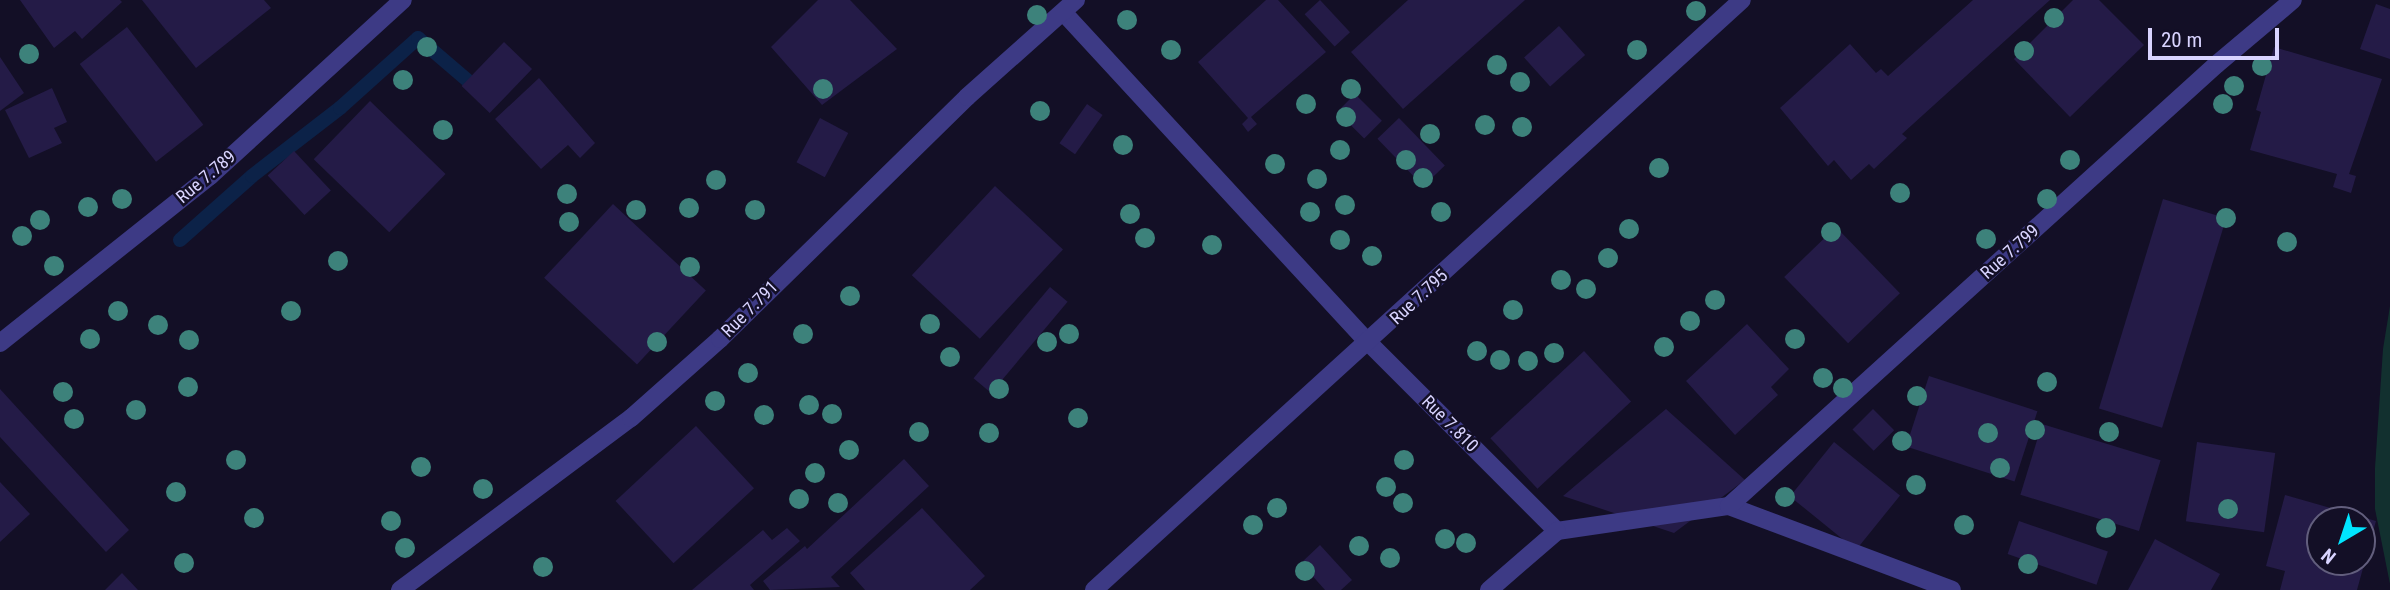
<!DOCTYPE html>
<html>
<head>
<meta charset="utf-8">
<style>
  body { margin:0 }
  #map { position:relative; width:2390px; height:590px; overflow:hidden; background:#130f26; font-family:"Roboto Condensed",sans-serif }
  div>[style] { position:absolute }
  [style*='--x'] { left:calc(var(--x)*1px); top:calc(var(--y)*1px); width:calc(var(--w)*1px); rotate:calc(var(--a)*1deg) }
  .green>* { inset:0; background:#12302f }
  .stream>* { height:14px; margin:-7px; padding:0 7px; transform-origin:7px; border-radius:7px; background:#0c2248 }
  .building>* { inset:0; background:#241b47; transform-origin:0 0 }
  .minor>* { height:18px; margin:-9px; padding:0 9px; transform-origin:9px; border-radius:9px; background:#3d3a85 }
  .trees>* { width:20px; height:20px; margin:-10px; border-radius:50%; background:#3d827b }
  span { translate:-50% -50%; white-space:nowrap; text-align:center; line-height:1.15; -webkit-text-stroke:5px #130f26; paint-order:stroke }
  .street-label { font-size:18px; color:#d9d4ff }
  .north { position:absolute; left:2306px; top:506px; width:70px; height:70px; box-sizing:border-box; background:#130f26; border:2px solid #625e7d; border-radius:50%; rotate:219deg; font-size:19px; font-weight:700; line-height:28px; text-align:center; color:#d9d4ff }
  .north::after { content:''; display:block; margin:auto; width:24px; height:32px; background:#00e5ff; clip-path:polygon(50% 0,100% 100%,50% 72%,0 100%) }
  .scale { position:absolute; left:2148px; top:28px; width:131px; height:32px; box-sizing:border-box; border:4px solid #d9d4ff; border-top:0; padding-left:9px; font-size:21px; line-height:24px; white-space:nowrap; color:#d9d4ff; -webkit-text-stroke:5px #130f26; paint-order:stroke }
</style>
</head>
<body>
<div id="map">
  <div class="green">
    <div style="clip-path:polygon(2390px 306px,2390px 584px,2375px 509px,2375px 468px,2383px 349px)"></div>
  </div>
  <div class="stream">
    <div style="--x:180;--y:240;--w:96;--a:-41.6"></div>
    <div style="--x:252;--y:176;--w:111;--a:-37.7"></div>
    <div style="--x:340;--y:108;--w:105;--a:-41.9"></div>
    <div style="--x:418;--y:38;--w:65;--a:40.6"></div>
  </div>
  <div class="building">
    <div style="clip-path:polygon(20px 0,120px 0,122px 2px,82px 39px,75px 31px,54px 48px)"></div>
    <div style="clip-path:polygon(142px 0,264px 0,271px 8px,196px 68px)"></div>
    <div style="clip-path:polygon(818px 0,850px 0,897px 49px,822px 105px,771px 47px)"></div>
    <div style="clip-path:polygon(1266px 0,1278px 0,1326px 52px,1251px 117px,1257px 124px,1248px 132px,1242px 124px,1248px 118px,1198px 62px)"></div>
    <div style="left:1320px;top:0;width:44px;height:21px;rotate:47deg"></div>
    <div style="clip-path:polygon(1408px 0,1525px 0,1403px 109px,1351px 52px)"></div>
    <div style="clip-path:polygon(1973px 0,2050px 0,1902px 134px,1907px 138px,1874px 169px,1869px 164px,1851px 180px,1834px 160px,1828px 166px,1780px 108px,1850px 44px,1876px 73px,1881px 69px,1888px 76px)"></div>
    <div style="clip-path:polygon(2073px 0,2099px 0,2144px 45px,2070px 117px,2014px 59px)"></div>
    <div style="clip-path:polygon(2376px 4px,2390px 9px,2390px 59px,2360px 49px)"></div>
    <div style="left:1559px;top:26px;width:39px;height:47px;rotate:48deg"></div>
    <div style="left:127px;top:27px;width:124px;height:60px;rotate:52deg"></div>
    <div style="left:504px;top:42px;width:39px;height:61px;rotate:44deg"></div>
    <div style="clip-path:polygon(2274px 47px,2382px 79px,2349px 174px,2356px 176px,2351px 193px,2333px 187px,2337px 174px,2250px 150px,2261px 112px,2256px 110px)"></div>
    <div style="clip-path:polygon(0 57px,24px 93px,0 111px)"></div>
    <div style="clip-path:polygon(539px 78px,595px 143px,580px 158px,568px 145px,541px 169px,495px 119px)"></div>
    <div style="clip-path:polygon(52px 88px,67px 122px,54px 128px,62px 143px,29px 158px,5px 110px)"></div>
    <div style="left:1355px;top:94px;width:38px;height:25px;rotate:45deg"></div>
    <div style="left:370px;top:101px;width:105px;height:81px;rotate:44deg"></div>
    <div style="left:1087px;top:104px;width:19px;height:48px;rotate:35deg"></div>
    <div style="left:820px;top:118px;width:32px;height:50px;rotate:28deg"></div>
    <div style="left:1399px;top:118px;width:66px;height:30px;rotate:46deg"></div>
    <div style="left:294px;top:151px;width:54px;height:36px;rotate:47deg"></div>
    <div style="left:995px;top:186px;width:93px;height:122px;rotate:43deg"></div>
    <div style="left:2163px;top:199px;width:66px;height:219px;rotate:17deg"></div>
    <div style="left:613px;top:204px;width:127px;height:101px;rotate:43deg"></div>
    <div style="left:1836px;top:227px;width:92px;height:72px;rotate:46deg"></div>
    <div style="left:1050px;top:287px;width:23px;height:119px;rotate:40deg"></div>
    <div style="clip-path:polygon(1747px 324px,1789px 369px,1771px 387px,1778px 395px,1735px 435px,1686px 381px)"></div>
    <div style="left:1584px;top:351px;width:69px;height:128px;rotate:47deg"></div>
    <div style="left:1929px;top:376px;width:114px;height:74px;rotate:18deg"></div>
    <div style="clip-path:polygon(0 389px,129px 530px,106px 552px,0 437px)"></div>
    <div style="clip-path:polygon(1666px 409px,1745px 480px,1674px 533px,1563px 496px)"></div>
    <div style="left:1873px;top:409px;width:30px;height:29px;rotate:45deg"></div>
    <div style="left:2042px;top:424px;width:124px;height:74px;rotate:17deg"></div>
    <div style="left:696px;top:426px;width:85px;height:110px;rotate:47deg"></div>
    <div style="left:1834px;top:442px;width:85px;height:70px;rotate:39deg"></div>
    <div style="left:2197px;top:442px;width:79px;height:80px;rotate:8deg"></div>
    <div style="clip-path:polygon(904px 459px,929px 486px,831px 577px,840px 587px,770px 590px,763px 581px,805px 546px,807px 549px)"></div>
    <div style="clip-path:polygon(0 482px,30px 514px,0 542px)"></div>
    <div style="clip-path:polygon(evenodd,2285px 495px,2376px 521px,2357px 590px,2280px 590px,2285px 571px,2266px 566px,2285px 495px,2320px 520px,2362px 520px,2362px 562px,2320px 562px,2320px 520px)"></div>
    <div style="clip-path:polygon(922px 508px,985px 576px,970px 590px,865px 590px,850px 573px)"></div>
    <div style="left:2019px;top:521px;width:94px;height:35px;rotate:19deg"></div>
    <div style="clip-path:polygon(787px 528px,800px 541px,750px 585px,754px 590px,692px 590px,763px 530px,772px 540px)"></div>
    <div style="clip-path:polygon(2155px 539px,2220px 574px,2211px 590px,2128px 590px)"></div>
    <div style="clip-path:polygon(1320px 545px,1352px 580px,1341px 590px,1325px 590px,1301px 563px)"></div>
    <div style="clip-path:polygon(122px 573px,138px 590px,105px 590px)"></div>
  </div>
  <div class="minor">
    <div style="--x:1064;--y:13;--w:449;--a:47.3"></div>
    <div style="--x:1369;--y:343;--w:266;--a:45"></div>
    <div style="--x:1557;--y:531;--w:174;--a:-8.3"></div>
    <div style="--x:1729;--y:506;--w:238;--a:20.6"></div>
    <div style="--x:0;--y:343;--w:268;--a:-38.5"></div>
    <div style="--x:210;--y:176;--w:261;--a:-42.4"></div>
    <div style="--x:1729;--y:506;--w:658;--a:-42.17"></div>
    <div style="--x:2217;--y:64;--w:99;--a:-40.1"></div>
    <div style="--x:400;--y:590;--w:288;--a:-36.7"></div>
    <div style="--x:631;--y:418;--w:119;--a:-41.6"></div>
    <div style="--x:720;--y:339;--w:346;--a:-44.4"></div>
    <div style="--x:967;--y:97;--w:146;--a:-41.7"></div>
    <div style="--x:1094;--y:590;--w:876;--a:-42.32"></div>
    <div style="--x:1489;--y:590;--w:90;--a:-40.9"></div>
  </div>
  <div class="trees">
    <div style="left:1696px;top:11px"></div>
    <div style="left:1037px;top:15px"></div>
    <div style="left:2054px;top:18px"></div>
    <div style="left:1127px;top:20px"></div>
    <div style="left:427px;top:47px"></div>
    <div style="left:1171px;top:50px"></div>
    <div style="left:1637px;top:50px"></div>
    <div style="left:2024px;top:51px"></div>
    <div style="left:29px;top:54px"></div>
    <div style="left:1497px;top:65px"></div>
    <div style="left:2262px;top:66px"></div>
    <div style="left:403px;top:80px"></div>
    <div style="left:1520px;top:82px"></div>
    <div style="left:2234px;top:86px"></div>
    <div style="left:823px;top:89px"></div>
    <div style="left:1351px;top:89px"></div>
    <div style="left:1306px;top:104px"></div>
    <div style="left:2223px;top:104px"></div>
    <div style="left:1040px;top:111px"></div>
    <div style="left:1346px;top:117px"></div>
    <div style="left:1485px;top:125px"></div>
    <div style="left:1522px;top:127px"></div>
    <div style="left:443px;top:130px"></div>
    <div style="left:1430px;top:134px"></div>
    <div style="left:1123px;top:145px"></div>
    <div style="left:1340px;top:150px"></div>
    <div style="left:1406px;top:160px"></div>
    <div style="left:2070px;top:160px"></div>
    <div style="left:1275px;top:164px"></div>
    <div style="left:1659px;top:168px"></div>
    <div style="left:1423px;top:178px"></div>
    <div style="left:1317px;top:179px"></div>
    <div style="left:716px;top:180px"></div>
    <div style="left:1900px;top:193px"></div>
    <div style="left:567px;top:194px"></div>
    <div style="left:122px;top:199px"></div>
    <div style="left:2047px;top:199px"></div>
    <div style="left:1345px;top:205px"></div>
    <div style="left:88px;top:207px"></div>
    <div style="left:689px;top:208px"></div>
    <div style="left:636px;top:210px"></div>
    <div style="left:755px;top:210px"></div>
    <div style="left:1310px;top:212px"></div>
    <div style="left:1441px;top:212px"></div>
    <div style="left:1130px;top:214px"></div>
    <div style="left:2226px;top:218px"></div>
    <div style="left:40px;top:220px"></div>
    <div style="left:569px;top:222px"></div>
    <div style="left:1629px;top:229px"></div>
    <div style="left:1831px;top:232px"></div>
    <div style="left:22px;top:236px"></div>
    <div style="left:1145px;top:238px"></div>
    <div style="left:1986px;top:239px"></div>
    <div style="left:1340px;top:240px"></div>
    <div style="left:2287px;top:242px"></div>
    <div style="left:1212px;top:245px"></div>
    <div style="left:1372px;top:256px"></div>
    <div style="left:1608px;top:258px"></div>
    <div style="left:338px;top:261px"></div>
    <div style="left:54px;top:266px"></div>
    <div style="left:690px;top:267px"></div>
    <div style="left:1561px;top:280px"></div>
    <div style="left:1586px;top:289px"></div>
    <div style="left:850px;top:296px"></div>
    <div style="left:1715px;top:300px"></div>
    <div style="left:1513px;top:310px"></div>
    <div style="left:118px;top:311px"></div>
    <div style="left:291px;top:311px"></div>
    <div style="left:1690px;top:321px"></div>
    <div style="left:930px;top:324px"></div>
    <div style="left:158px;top:325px"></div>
    <div style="left:803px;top:334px"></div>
    <div style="left:1069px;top:334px"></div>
    <div style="left:90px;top:339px"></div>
    <div style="left:1795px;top:339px"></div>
    <div style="left:189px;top:340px"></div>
    <div style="left:657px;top:342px"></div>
    <div style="left:1047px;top:342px"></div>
    <div style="left:1664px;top:347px"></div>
    <div style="left:1477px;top:351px"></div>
    <div style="left:1554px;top:353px"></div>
    <div style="left:950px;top:357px"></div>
    <div style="left:1500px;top:360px"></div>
    <div style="left:1528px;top:361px"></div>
    <div style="left:748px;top:373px"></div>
    <div style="left:1823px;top:378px"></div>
    <div style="left:2047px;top:382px"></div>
    <div style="left:188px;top:387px"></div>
    <div style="left:1843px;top:388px"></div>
    <div style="left:999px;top:389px"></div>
    <div style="left:63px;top:392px"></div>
    <div style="left:1917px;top:396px"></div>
    <div style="left:715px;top:401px"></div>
    <div style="left:809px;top:405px"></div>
    <div style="left:136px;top:410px"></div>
    <div style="left:832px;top:414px"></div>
    <div style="left:764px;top:415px"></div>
    <div style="left:1078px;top:418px"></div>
    <div style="left:74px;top:419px"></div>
    <div style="left:2035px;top:430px"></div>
    <div style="left:919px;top:432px"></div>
    <div style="left:2109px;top:432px"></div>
    <div style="left:989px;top:433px"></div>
    <div style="left:1988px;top:433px"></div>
    <div style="left:1902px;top:441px"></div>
    <div style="left:849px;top:450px"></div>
    <div style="left:236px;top:460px"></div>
    <div style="left:1404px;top:460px"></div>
    <div style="left:421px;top:467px"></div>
    <div style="left:2000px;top:468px"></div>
    <div style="left:815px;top:473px"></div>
    <div style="left:1916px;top:485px"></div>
    <div style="left:1386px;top:487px"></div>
    <div style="left:483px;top:489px"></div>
    <div style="left:176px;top:492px"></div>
    <div style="left:1785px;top:497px"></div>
    <div style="left:799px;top:499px"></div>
    <div style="left:838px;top:503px"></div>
    <div style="left:1403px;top:503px"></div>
    <div style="left:1277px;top:508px"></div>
    <div style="left:2228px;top:509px"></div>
    <div style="left:254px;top:518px"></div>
    <div style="left:391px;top:521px"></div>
    <div style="left:1253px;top:525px"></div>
    <div style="left:1964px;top:525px"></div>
    <div style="left:2106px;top:528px"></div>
    <div style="left:1445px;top:539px"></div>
    <div style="left:1466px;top:543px"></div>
    <div style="left:1359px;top:546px"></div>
    <div style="left:405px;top:548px"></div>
    <div style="left:1390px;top:558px"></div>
    <div style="left:184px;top:563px"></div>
    <div style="left:2028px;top:564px"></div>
    <div style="left:543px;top:567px"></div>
    <div style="left:1305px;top:571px"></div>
  </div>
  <div class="street-label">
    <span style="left:206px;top:177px;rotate:-40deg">Rue 7.789</span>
    <span style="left:2010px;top:252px;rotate:-42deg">Rue 7.799</span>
    <span style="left:1419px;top:297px;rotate:-43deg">Rue 7.795</span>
    <span style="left:750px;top:309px;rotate:-45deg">Rue 7.791</span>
    <span style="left:1450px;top:424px;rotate:45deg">Rue 7.810</span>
  </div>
  <div class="north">N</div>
  <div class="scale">20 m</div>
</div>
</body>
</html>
